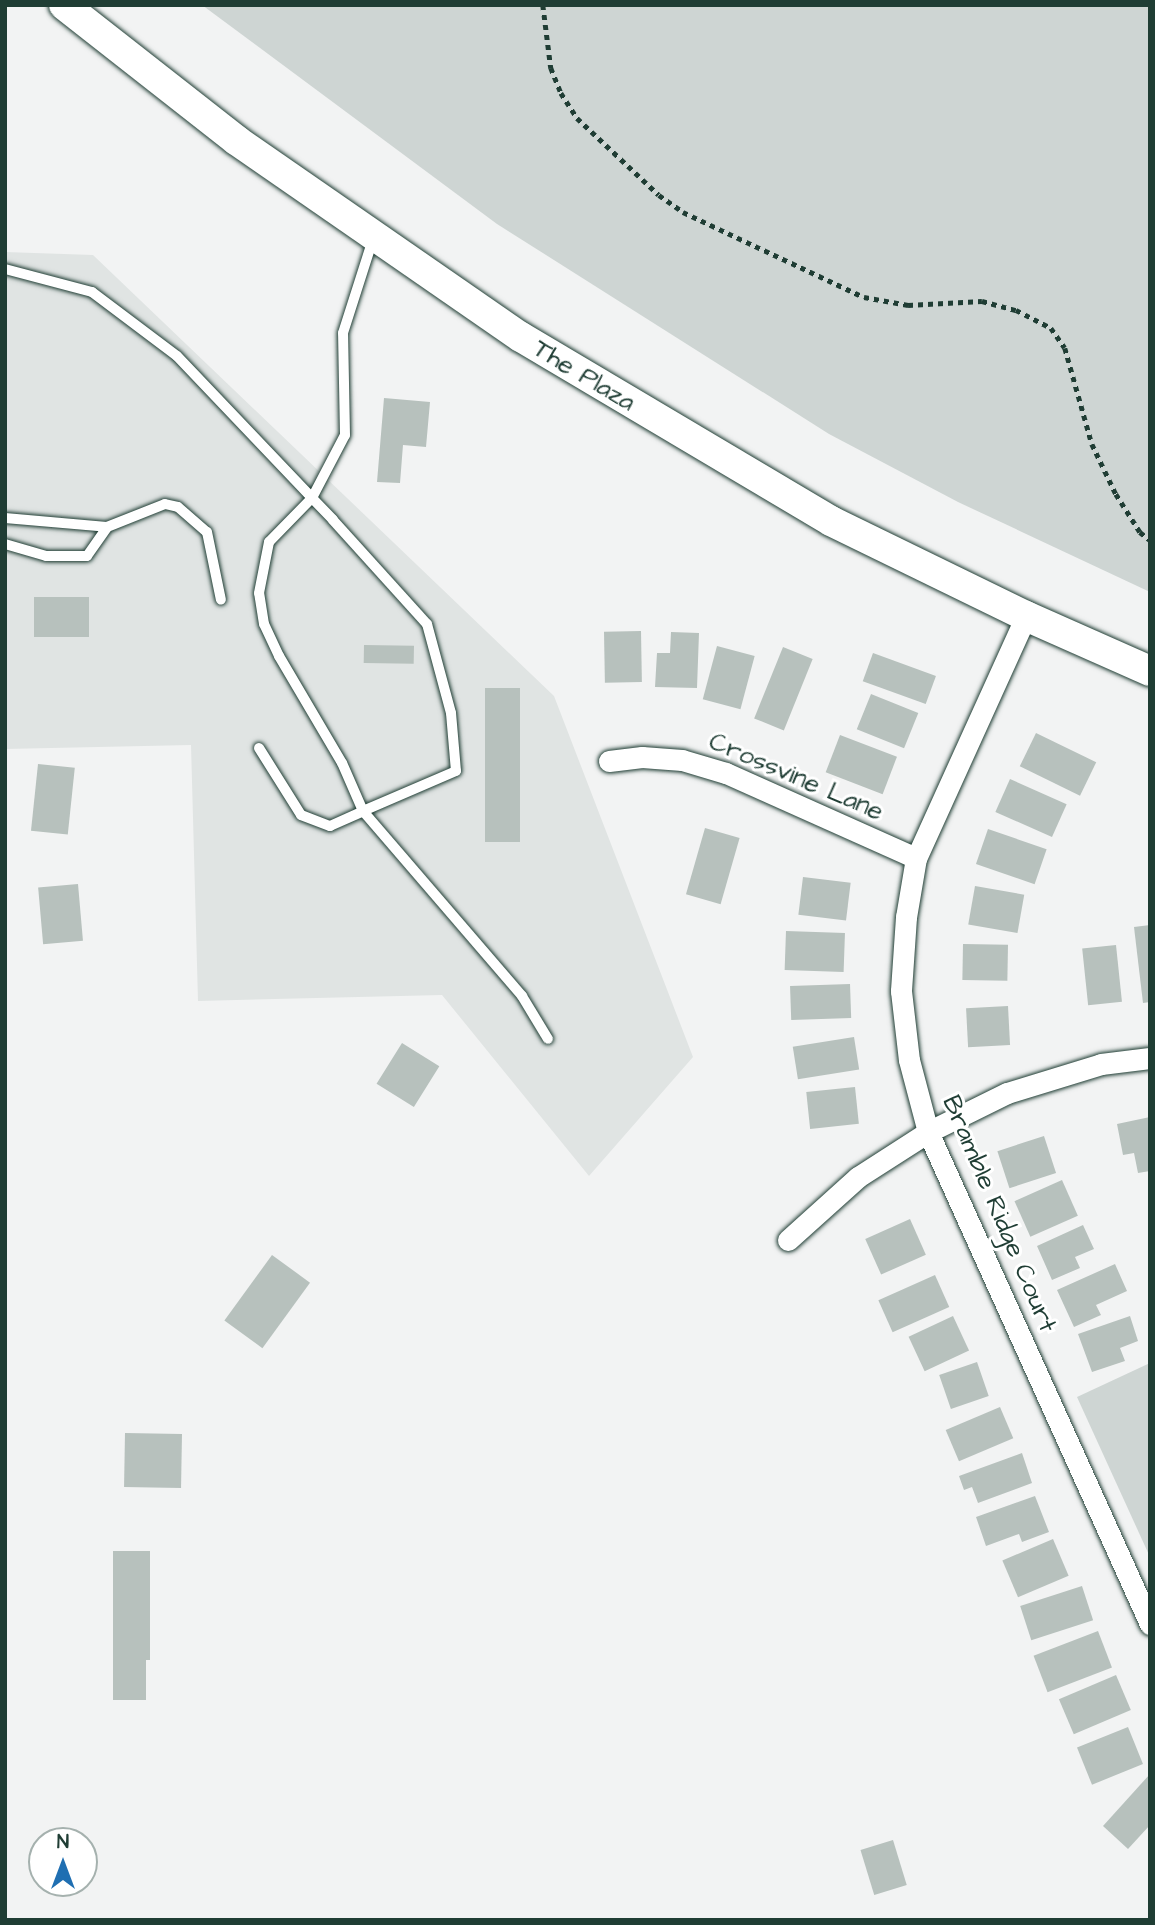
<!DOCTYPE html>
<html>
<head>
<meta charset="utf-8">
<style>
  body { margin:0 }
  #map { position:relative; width:1155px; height:1925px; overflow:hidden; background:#f2f3f3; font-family:"Architects Daughter",sans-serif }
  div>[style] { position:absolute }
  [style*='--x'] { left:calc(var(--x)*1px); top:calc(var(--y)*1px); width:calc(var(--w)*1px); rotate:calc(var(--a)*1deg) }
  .built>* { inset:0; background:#e0e4e3 }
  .green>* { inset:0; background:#ced5d3 }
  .building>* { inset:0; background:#b7c1bd; transform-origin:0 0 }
  .path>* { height:4.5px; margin-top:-2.25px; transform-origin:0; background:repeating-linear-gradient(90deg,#1f3d34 0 5px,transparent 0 10px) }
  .roads { filter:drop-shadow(0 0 2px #1f3d34) drop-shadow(0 0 2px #1f3d34) }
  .lane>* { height:10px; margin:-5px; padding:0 5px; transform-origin:5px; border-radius:5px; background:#fff }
  .street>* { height:21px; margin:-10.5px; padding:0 10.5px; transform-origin:10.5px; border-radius:10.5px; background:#fff }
  .secondary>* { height:30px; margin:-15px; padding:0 15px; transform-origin:15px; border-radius:15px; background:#fff }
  span { translate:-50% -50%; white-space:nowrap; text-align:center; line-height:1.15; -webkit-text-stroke:6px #fff; paint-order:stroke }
  .street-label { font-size:26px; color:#1f3d34 }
  .frame { position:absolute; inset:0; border:7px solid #1f3d34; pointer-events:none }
  .north { position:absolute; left:28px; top:1827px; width:70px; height:70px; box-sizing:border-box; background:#fff; border:2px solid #a5b1ae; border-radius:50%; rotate:0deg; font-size:19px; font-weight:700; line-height:28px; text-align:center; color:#1f3d34 }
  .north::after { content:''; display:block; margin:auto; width:24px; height:32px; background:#1f6fb2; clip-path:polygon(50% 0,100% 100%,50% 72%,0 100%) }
</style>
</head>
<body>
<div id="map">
  <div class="built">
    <div style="clip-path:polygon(5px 252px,93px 255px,554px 696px,693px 1057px,589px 1176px,442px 995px,198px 1001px,191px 745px,5px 749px)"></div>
  </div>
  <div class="green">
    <div style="clip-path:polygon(202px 5px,1150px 5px,1150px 592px,958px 502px,829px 434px,497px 224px)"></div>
    <div style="clip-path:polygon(1150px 1363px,1150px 1557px,1077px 1397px)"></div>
  </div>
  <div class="building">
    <div style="clip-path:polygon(384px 398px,430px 402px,426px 447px,403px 445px,400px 483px,377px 482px)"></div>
    <div style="left:34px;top:597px;width:55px;height:40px"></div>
    <div style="left:641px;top:631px;width:51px;height:37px;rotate:89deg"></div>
    <div style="clip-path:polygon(671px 632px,699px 633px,697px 688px,655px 687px,657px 653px,670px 653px)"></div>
    <div style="left:364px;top:645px;width:50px;height:18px;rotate:1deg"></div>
    <div style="left:717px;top:646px;width:39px;height:55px;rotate:15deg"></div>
    <div style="left:783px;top:647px;width:32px;height:77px;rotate:22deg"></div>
    <div style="left:873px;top:653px;width:67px;height:30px;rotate:20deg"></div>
    <div style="left:485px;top:688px;width:35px;height:154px"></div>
    <div style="left:871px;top:694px;width:51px;height:38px;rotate:22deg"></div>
    <div style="left:1036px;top:733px;width:67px;height:37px;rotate:26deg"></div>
    <div style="left:840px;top:735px;width:61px;height:40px;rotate:21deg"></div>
    <div style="left:38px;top:764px;width:37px;height:67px;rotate:6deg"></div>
    <div style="left:1010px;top:779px;width:62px;height:36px;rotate:24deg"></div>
    <div style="left:705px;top:828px;width:36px;height:69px;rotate:16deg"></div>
    <div style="left:988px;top:829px;width:62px;height:37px;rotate:19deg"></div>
    <div style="left:803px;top:877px;width:48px;height:38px;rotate:7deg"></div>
    <div style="left:78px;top:884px;width:57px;height:40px;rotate:85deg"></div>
    <div style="left:975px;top:886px;width:50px;height:39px;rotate:10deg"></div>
    <div style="clip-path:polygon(1150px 925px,1150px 1002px,1143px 1003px,1134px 927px)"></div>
    <div style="left:786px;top:931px;width:59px;height:39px;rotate:2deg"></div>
    <div style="left:963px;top:944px;width:45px;height:36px;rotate:1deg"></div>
    <div style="left:1116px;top:945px;width:57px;height:34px;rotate:84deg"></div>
    <div style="left:850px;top:984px;width:34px;height:60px;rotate:88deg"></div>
    <div style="left:1008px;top:1006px;width:39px;height:42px;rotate:87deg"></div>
    <div style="left:854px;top:1037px;width:33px;height:62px;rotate:81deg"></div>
    <div style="left:402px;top:1043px;width:44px;height:48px;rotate:32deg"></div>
    <div style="left:855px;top:1087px;width:37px;height:49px;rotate:84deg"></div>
    <div style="clip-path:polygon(1150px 1117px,1150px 1171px,1138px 1173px,1134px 1153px,1123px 1155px,1117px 1124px)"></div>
    <div style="left:1044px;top:1136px;width:39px;height:49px;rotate:72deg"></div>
    <div style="left:1062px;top:1180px;width:39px;height:52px;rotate:66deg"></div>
    <div style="left:910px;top:1219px;width:39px;height:49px;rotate:66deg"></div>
    <div style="clip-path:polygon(1083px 1225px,1094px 1249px,1075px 1257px,1080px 1268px,1052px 1280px,1037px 1246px)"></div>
    <div style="left:272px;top:1255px;width:47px;height:81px;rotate:36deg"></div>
    <div style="clip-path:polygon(1115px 1264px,1127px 1291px,1096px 1305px,1101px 1315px,1074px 1327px,1057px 1290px)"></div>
    <div style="left:935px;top:1275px;width:35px;height:62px;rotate:66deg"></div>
    <div style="left:953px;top:1316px;width:38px;height:49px;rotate:65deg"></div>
    <div style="clip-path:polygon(1130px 1316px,1138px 1341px,1120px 1348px,1125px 1361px,1092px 1372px,1078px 1334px)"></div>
    <div style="left:977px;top:1362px;width:36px;height:40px;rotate:71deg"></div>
    <div style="left:1000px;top:1407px;width:34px;height:59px;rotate:67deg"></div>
    <div style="left:125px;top:1433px;width:57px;height:54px;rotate:1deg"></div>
    <div style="clip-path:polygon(1022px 1453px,1032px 1483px,978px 1503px,972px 1487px,964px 1490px,959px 1476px)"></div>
    <div style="clip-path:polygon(1035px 1496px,1049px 1532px,1022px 1542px,1019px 1534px,986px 1546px,976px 1517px)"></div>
    <div style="left:1053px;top:1539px;width:40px;height:55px;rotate:67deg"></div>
    <div style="clip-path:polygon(113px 1551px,150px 1551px,150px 1660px,146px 1660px,146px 1700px,113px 1700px)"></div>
    <div style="left:1082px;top:1586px;width:36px;height:65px;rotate:72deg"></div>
    <div style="left:1098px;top:1631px;width:39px;height:69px;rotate:69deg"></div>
    <div style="left:1116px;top:1675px;width:38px;height:62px;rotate:67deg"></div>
    <div style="left:1128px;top:1727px;width:40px;height:55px;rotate:68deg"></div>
    <div style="clip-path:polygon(1150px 1774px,1150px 1825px,1128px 1849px,1103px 1826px)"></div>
    <div style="left:893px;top:1840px;width:47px;height:34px;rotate:73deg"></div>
  </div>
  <div class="path">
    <div style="--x:543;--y:5;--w:64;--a:82.8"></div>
    <div style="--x:551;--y:68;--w:27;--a:68"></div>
    <div style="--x:561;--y:93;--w:30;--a:57"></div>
    <div style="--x:577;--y:118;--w:112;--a:43.2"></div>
    <div style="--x:659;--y:195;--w:29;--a:35"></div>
    <div style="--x:683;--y:212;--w:200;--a:25.2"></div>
    <div style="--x:864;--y:297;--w:45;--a:10.3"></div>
    <div style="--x:908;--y:305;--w:74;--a:-3.1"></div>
    <div style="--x:982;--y:301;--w:35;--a:15"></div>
    <div style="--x:1016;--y:310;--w:39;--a:27"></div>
    <div style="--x:1051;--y:328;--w:24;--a:55"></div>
    <div style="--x:1065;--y:348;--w:100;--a:74.3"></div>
    <div style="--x:1092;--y:444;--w:55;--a:64.4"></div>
    <div style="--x:1116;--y:494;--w:45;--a:57.7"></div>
    <div style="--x:1140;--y:532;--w:13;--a:39"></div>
  </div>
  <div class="roads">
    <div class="lane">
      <div style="--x:5;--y:269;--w:90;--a:14.8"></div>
      <div style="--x:92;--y:292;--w:106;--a:37"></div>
      <div style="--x:177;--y:356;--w:196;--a:46.4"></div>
      <div style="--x:312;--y:498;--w:30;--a:46"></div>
      <div style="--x:333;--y:520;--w:140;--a:47.9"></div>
      <div style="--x:427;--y:624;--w:92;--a:74.9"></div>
      <div style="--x:451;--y:713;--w:58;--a:85.1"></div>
      <div style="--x:456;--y:771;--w:101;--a:156.7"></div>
      <div style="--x:363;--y:811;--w:52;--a:-113.6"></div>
      <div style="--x:342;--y:763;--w:124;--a:-120.5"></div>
      <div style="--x:279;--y:656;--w:35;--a:-115"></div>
      <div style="--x:264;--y:624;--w:31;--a:-99"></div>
      <div style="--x:259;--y:593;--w:52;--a:-78.9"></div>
      <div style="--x:269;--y:542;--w:62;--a:-45.7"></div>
      <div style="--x:312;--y:498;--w:71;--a:-62.4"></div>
      <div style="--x:345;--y:435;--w:102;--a:-91.1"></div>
      <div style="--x:343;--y:333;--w:99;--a:-72.3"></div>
      <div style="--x:5;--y:518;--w:102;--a:5"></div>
      <div style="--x:5;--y:544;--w:43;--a:16.3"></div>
      <div style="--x:46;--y:556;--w:41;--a:0"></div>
      <div style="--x:87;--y:556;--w:35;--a:-55"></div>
      <div style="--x:107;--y:527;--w:62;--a:-21.6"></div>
      <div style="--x:165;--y:504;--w:13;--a:13"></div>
      <div style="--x:178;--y:507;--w:38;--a:41"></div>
      <div style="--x:207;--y:532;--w:69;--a:78.4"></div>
      <div style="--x:259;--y:748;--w:79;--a:57.9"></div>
      <div style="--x:301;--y:815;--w:31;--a:21"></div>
      <div style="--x:330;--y:826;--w:36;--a:-24"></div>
      <div style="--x:363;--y:811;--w:244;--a:49.3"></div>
      <div style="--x:522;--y:996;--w:50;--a:58.8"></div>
    </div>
    <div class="street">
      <div style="--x:1026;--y:616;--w:266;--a:114.4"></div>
      <div style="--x:916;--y:858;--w:60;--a:99.6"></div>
      <div style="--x:906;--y:917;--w:74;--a:93.9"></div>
      <div style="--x:901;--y:991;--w:69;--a:83.4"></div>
      <div style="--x:909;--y:1060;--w:74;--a:75.2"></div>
      <div style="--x:928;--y:1132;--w:540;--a:65.71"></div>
      <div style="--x:609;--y:761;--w:33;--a:-7"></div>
      <div style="--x:642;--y:757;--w:40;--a:4.3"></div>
      <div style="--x:682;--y:760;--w:46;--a:16.5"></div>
      <div style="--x:726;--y:773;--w:208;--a:24.1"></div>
      <div style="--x:788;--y:1240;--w:94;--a:-42"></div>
      <div style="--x:858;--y:1177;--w:83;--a:-32.7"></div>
      <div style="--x:928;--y:1132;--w:88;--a:-26.3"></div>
      <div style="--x:1007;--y:1093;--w:98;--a:-17.1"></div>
      <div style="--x:1101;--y:1064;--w:49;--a:-7"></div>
    </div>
    <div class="secondary">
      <div style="--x:64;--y:5;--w:219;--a:38.1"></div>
      <div style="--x:236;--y:140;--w:346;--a:34.7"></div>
      <div style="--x:521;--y:337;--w:360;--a:30.7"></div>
      <div style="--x:831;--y:521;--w:217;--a:26"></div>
      <div style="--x:1026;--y:616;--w:136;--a:23.9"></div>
    </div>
  </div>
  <div class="street-label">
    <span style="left:584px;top:376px;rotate:31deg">The Plaza</span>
    <span style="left:796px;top:777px;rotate:23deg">Crossvine Lane</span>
    <span style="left:999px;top:1214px;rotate:67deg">Bramble Ridge Court</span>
  </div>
  <div class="frame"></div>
  <div class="north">N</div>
</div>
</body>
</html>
